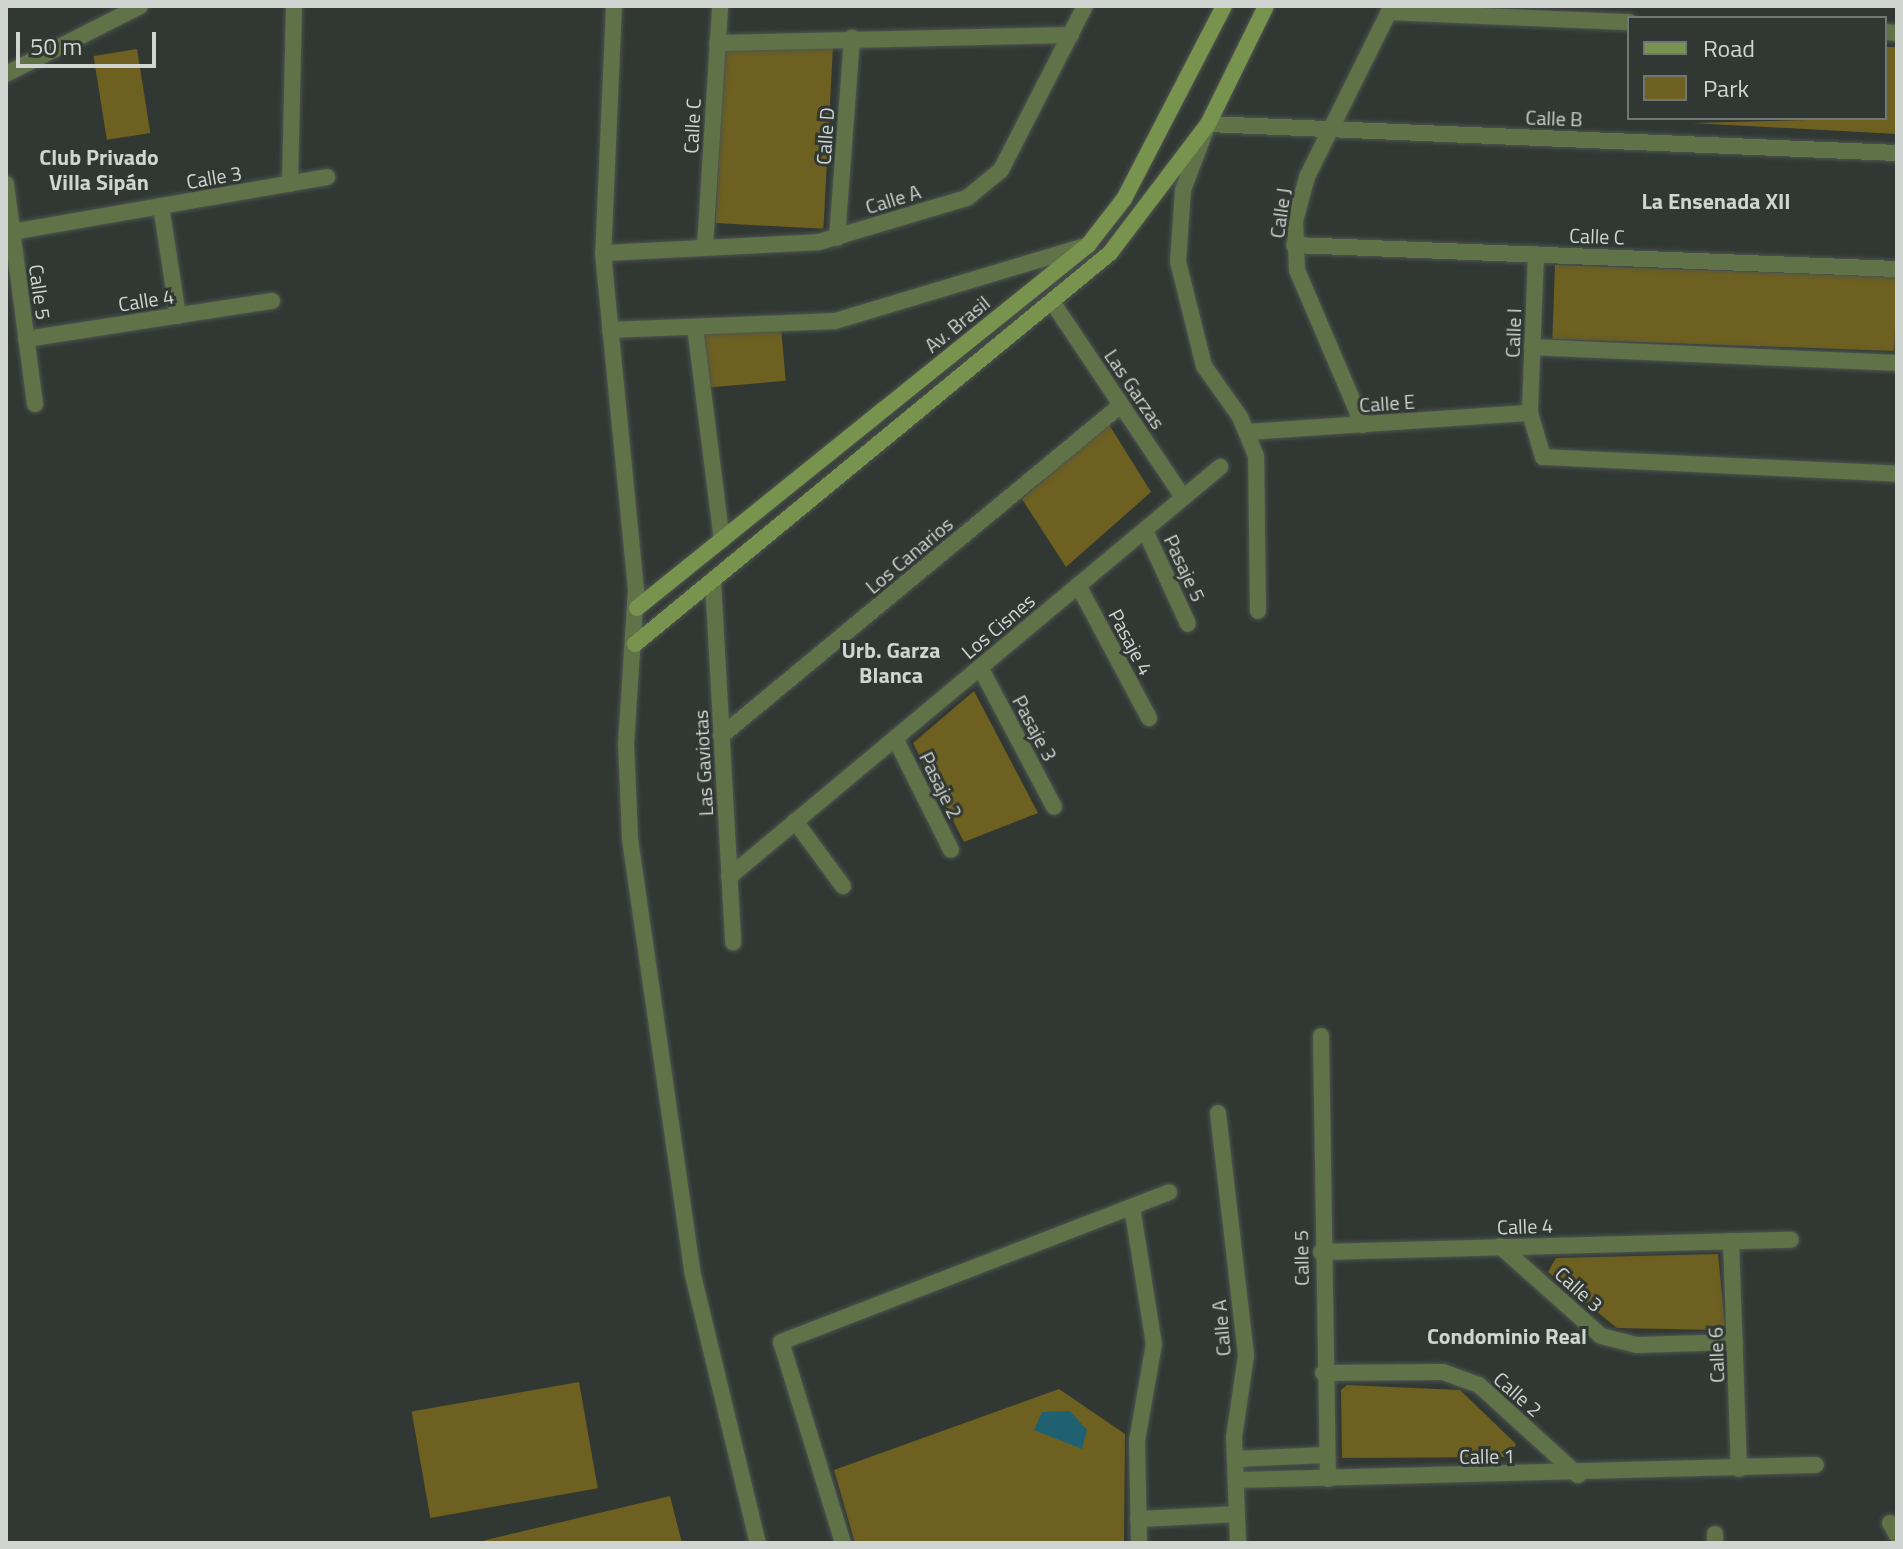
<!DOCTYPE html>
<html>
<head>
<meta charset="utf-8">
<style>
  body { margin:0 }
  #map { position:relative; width:1903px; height:1549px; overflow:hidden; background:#313833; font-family:"Titillium Web",sans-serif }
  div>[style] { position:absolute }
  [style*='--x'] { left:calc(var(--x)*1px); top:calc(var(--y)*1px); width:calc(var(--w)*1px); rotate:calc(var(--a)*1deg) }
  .green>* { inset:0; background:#6d6020; transform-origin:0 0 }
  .water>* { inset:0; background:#1f6171 }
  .roads { filter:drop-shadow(0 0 2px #4e5450) drop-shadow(0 0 2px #4e5450) }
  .street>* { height:16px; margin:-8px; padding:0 8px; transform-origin:8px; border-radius:8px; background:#607248 }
  .secondary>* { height:16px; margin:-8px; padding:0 8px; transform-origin:8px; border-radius:8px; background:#77934e }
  span { translate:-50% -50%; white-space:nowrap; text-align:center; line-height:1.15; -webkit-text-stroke:6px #313833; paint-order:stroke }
  .street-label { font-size:20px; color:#d0d5d2 }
  .neighbourhood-label { font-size:22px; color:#d0d5d2; font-weight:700 }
  .frame { position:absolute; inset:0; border:8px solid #d0d5d2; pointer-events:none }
  .legend { position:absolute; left:1627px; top:16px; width:260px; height:104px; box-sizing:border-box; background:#313833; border:2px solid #717773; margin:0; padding:10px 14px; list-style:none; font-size:24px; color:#d0d5d2 }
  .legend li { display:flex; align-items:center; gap:16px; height:40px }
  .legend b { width:40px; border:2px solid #717773 }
  .scale { position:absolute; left:16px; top:32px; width:140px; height:36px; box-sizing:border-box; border:4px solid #d0d5d2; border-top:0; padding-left:10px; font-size:24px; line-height:28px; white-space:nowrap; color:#d0d5d2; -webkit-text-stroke:6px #313833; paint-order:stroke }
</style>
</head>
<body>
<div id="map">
  <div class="green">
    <div style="left:833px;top:46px;width:183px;height:108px;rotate:93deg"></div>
    <div style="clip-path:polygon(1885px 47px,1897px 47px,1897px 134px,1692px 123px,1885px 118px)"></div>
    <div style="left:137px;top:49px;width:85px;height:44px;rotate:81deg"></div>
    <div style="left:1555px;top:265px;width:342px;height:74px;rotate:2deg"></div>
    <div style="left:781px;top:327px;width:54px;height:81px;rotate:85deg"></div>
    <div style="clip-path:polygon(1108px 423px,1151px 492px,1066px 567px,1022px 499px)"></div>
    <div style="clip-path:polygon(974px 691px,1038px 813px,964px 842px,913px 743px)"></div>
    <div style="clip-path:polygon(1718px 1254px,1725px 1325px,1716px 1330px,1617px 1328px,1548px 1272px,1556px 1258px)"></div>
    <div style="left:579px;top:1382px;width:108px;height:170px;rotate:80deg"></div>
    <div style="clip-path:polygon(1347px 1385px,1460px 1390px,1516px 1444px,1510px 1457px,1342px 1458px,1341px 1390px)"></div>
    <div style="clip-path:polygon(1059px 1389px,1125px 1434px,1124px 1543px,855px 1543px,834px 1470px)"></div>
    <div style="clip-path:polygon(670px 1496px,682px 1543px,474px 1543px)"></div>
  </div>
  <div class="water">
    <div style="clip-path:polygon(1070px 1411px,1087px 1430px,1082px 1449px,1034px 1430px,1042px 1412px)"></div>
  </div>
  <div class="roads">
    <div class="street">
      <div style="--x:614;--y:6;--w:247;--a:92.5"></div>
      <div style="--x:603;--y:253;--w:339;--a:84.4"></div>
      <div style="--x:636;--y:590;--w:153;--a:93.7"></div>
      <div style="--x:626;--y:743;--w:96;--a:87.6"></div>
      <div style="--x:630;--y:839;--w:436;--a:81.8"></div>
      <div style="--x:692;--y:1271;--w:280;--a:76.4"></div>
      <div style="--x:1389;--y:12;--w:240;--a:2.4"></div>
      <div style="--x:1885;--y:32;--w:12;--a:5"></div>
      <div style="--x:717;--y:43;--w:354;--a:-1.3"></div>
      <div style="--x:6;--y:74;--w:150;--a:-26.9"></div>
      <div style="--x:6;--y:184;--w:222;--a:82.5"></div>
      <div style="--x:290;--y:184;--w:178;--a:-88.7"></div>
      <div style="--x:161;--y:206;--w:111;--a:81.2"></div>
      <div style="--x:12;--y:232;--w:320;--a:-9.9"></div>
      <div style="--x:837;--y:238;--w:201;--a:-85.7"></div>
      <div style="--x:1294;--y:245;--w:603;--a:2.28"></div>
      <div style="--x:705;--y:247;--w:241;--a:-86.4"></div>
      <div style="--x:603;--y:253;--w:216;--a:-2.9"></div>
      <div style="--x:819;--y:242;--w:154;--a:-16.6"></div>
      <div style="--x:967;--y:198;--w:44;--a:-39.5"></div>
      <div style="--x:1001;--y:170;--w:184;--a:-62.9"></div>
      <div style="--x:1536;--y:254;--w:159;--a:92.2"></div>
      <div style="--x:1530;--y:413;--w:46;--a:73.5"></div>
      <div style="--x:1543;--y:457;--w:354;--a:2.7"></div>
      <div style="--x:1053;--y:303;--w:234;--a:56.2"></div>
      <div style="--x:695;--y:327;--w:215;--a:82.8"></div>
      <div style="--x:610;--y:330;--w:225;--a:-2.3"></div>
      <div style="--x:835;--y:321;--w:264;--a:-16.7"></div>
      <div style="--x:26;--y:339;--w:249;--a:-8.8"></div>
      <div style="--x:1532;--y:347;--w:365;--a:2.5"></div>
      <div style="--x:1363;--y:425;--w:168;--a:-113.1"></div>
      <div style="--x:1297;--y:270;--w:49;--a:-92.3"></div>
      <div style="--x:1295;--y:221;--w:46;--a:-74.7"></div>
      <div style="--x:1307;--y:177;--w:191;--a:-63.6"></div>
      <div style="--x:1248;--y:432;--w:283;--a:-3.9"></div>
      <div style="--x:1145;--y:530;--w:103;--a:65.4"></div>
      <div style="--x:713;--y:581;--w:362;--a:86.8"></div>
      <div style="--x:1078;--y:585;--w:151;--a:61.9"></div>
      <div style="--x:1258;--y:611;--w:155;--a:-90.7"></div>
      <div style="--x:1256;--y:456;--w:42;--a:-112.3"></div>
      <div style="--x:1240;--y:417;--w:62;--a:-125.2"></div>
      <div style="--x:1204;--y:366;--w:107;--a:-104"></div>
      <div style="--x:1178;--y:262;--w:72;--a:-86"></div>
      <div style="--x:1183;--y:190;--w:71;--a:-69.3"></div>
      <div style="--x:1208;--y:124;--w:690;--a:2.41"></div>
      <div style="--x:980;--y:667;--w:158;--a:62.1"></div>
      <div style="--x:721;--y:736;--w:519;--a:-39.61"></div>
      <div style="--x:895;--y:738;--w:125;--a:63.4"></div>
      <div style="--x:795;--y:821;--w:81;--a:53.6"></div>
      <div style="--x:729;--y:877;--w:640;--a:-39.86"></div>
      <div style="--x:1321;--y:1036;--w:443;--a:89.1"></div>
      <div style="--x:1218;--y:1113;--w:245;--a:83.4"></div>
      <div style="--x:1246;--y:1356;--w:82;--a:98.4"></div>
      <div style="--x:1234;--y:1437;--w:106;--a:87.8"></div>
      <div style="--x:1132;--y:1207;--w:139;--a:80.9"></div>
      <div style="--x:1154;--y:1344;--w:97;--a:100"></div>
      <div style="--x:1137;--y:1440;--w:103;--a:88.9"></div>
      <div style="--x:1731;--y:1241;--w:228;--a:88"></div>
      <div style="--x:1500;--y:1246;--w:135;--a:41.7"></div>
      <div style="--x:1601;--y:1336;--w:36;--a:14"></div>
      <div style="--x:1636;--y:1345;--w:99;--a:-1.7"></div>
      <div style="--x:1321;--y:1252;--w:470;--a:-1.5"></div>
      <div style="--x:1323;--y:1373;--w:120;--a:-0.5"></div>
      <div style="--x:1443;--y:1372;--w:38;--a:20"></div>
      <div style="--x:1479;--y:1385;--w:134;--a:42.3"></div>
      <div style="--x:1235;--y:1459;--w:91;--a:-2.5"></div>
      <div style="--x:1236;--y:1480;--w:580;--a:-1.48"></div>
      <div style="--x:1138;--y:1519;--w:98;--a:-2.9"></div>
      <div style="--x:1890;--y:1523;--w:14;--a:60"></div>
      <div style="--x:1715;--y:1534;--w:9;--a:90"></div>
      <div style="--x:843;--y:1543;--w:210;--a:-107.1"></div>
      <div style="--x:781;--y:1342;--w:416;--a:-21.1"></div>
    </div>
    <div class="secondary">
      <div style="--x:637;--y:608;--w:579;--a:-38.83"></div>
      <div style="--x:1088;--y:245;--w:58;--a:-52"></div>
      <div style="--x:1124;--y:199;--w:217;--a:-62.6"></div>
      <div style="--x:635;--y:644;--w:615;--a:-39.46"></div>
      <div style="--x:1110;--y:253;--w:162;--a:-52.8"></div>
      <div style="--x:1208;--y:124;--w:131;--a:-63.8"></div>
    </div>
  </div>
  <div class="street-label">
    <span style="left:1554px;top:118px;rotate:2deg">Calle B</span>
    <span style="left:692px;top:126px;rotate:-87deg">Calle C</span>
    <span style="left:825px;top:136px;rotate:-86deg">Calle D</span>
    <span style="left:214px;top:177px;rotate:-10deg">Calle 3</span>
    <span style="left:893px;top:199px;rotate:-17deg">Calle A</span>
    <span style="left:1280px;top:213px;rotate:-82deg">Calle J</span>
    <span style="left:1597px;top:236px;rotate:2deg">Calle C</span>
    <span style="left:40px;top:292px;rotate:82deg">Calle 5</span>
    <span style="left:146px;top:300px;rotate:-9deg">Calle 4</span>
    <span style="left:957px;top:324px;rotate:-39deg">Av. Brasil</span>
    <span style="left:1513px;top:333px;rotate:-88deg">Calle I</span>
    <span style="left:1135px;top:389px;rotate:56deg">Las Garzas</span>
    <span style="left:1387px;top:403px;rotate:-4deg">Calle E</span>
    <span style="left:909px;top:555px;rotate:-40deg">Los Canarios</span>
    <span style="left:1185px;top:568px;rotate:65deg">Pasaje 5</span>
    <span style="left:998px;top:626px;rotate:-40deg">Los Cisnes</span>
    <span style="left:1131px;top:642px;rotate:62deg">Pasaje 4</span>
    <span style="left:1035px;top:728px;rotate:62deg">Pasaje 3</span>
    <span style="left:703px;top:763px;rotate:-93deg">Las Gaviotas</span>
    <span style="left:941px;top:785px;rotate:64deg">Pasaje 2</span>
    <span style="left:1525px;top:1226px;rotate:-2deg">Calle 4</span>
    <span style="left:1301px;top:1258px;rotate:-91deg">Calle 5</span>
    <span style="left:1579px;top:1289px;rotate:42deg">Calle 3</span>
    <span style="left:1221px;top:1328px;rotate:-95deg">Calle A</span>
    <span style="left:1716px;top:1355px;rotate:-92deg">Calle 6</span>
    <span style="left:1518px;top:1394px;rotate:41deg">Calle 2</span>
    <span style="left:1487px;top:1456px;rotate:-1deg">Calle 1</span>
  </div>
  <div class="neighbourhood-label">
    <span style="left:99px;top:170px">Club Privado<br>Villa Sipán</span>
    <span style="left:1716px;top:202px">La Ensenada XII</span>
    <span style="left:891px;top:663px">Urb. Garza<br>Blanca</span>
    <span style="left:1507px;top:1337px">Condominio Real</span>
  </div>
  <div class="frame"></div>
  <ul class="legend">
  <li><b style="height:10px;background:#77934e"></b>Road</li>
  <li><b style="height:22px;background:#6d6020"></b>Park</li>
  </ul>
  <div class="scale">50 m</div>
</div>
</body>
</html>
